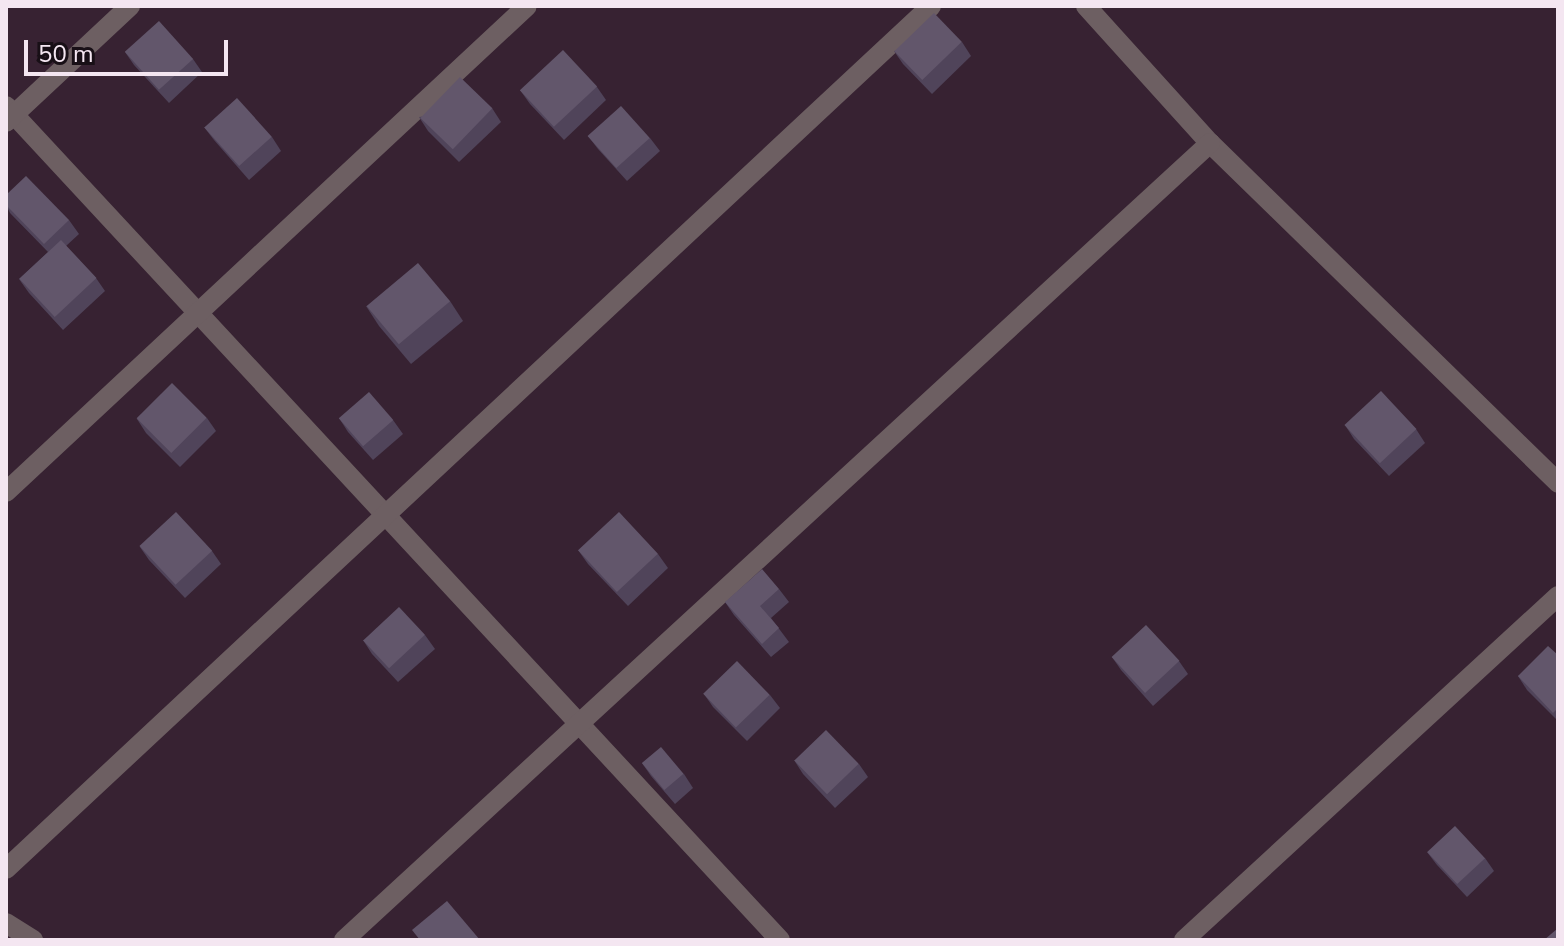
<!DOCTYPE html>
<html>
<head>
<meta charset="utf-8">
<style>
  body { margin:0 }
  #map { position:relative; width:1564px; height:946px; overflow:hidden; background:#372232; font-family:"Nunito Sans",sans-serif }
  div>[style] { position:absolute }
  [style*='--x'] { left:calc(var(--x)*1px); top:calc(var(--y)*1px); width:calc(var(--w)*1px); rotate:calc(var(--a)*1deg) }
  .minor>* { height:20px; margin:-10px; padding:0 10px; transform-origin:10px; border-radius:10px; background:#6d5f62 }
  .wall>* { inset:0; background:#50445a }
  .building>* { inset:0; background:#62566b; transform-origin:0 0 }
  span { translate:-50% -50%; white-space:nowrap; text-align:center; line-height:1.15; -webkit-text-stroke:7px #180f16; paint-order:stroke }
  .frame { position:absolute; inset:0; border:8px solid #f4e6f1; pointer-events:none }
  .scale { position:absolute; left:24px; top:40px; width:204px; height:36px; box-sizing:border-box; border:4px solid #f4e6f1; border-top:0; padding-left:10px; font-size:24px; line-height:28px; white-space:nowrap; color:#f4e6f1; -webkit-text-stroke:6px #180f16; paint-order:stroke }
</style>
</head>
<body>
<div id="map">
  <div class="minor">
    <div style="--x:1086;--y:6;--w:185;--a:47.9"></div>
    <div style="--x:1210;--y:143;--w:487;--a:44.3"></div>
    <div style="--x:6;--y:106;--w:1138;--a:47.14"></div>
    <div style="--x:6;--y:122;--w:170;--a:-43.1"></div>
    <div style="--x:6;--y:492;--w:712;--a:-43.01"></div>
    <div style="--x:6;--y:869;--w:1265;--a:-43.01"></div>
    <div style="--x:6;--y:923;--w:32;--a:32"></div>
    <div style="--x:344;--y:940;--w:1177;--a:-42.62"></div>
    <div style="--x:1184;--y:940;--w:508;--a:-42.61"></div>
  </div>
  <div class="wall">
    <div style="clip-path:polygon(962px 42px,971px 56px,932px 94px,903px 64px,894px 51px)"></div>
    <div style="clip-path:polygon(125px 52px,193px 59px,202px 72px,169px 103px,134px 65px)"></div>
    <div style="clip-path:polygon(597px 87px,606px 100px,564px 140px,530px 104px,520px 90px)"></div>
    <div style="clip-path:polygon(492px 108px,501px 122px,459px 162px,428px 131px,419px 117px)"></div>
    <div style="clip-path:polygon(204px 127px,272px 137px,281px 151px,249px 180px,214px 140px)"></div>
    <div style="clip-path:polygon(588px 136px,650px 138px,660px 151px,627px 181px,598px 149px)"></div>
    <div style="clip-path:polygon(6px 205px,69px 220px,79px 234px,66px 246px,96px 278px,105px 291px,63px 330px,29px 293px,19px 279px,48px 252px,10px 213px)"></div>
    <div style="clip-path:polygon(450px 301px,463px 321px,411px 364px,379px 326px,366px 306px)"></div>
    <div style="clip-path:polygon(207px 418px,216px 431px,180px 467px,146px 433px,137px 419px)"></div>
    <div style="clip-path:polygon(339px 418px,393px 420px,403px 434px,373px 460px,348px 432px)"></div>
    <div style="clip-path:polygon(1345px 425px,1416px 429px,1425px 443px,1389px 476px,1354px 439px)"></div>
    <div style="clip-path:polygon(140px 547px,212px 551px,221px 564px,185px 598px,149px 560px)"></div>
    <div style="clip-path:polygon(578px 550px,658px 554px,668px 568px,628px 606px,588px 564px)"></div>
    <div style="clip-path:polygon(779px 589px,789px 602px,771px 618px,789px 642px,771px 657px,734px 615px,725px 602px)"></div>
    <div style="clip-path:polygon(425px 635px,435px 649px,398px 682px,372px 654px,363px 640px)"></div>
    <div style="clip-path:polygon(1558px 655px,1558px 721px,1527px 690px,1518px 676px)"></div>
    <div style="clip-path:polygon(1112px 657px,1179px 661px,1188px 674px,1153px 706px,1121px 670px)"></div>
    <div style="clip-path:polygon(704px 694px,770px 695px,780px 708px,747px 741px,713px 707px)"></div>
    <div style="clip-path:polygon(794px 760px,859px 764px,868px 777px,835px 808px,803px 774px)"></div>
    <div style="clip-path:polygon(642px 763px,684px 774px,693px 788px,675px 804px,651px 776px)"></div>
    <div style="clip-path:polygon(1427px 852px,1485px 858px,1494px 871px,1467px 897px,1437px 865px)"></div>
  </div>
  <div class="building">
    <div style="left:934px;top:13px;width:40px;height:55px;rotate:46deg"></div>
    <div style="left:159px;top:21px;width:51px;height:46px;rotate:48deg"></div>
    <div style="left:563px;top:50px;width:50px;height:59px;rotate:47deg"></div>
    <div style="left:460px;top:77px;width:45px;height:57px;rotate:44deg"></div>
    <div style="left:237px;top:98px;width:52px;height:44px;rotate:48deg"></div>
    <div style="left:621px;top:106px;width:43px;height:45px;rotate:48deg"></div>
    <div style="clip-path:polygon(26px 176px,69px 220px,44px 244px,6px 205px,6px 195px)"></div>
    <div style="left:61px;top:240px;width:52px;height:57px;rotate:47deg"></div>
    <div style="left:418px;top:263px;width:50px;height:67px;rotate:50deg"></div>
    <div style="left:172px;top:383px;width:49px;height:50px;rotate:45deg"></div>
    <div style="left:1381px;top:391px;width:52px;height:50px;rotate:47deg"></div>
    <div style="left:369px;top:392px;width:37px;height:40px;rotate:49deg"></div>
    <div style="left:176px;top:512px;width:53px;height:50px;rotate:47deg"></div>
    <div style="left:619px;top:512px;width:57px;height:56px;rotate:47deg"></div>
    <div style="clip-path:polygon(762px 569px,779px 589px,760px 606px,779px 628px,762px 644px,725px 602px)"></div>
    <div style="left:399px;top:607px;width:38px;height:49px;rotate:47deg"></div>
    <div style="left:1146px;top:625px;width:49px;height:47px;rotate:47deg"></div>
    <div style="clip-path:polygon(1548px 646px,1558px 655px,1558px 708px,1553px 713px,1518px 676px)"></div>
    <div style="left:737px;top:661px;width:47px;height:47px;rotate:46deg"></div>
    <div style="left:826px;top:730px;width:47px;height:44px;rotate:46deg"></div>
    <div style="left:661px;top:747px;width:35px;height:25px;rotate:50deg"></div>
    <div style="left:1455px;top:826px;width:44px;height:38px;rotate:47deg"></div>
    <div style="clip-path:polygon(447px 901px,480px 940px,420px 940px,412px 930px)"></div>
    <div style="clip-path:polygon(1557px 929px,1558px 930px,1558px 940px,1544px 940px)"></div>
  </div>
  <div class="frame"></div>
  <div class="scale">50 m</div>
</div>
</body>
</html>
